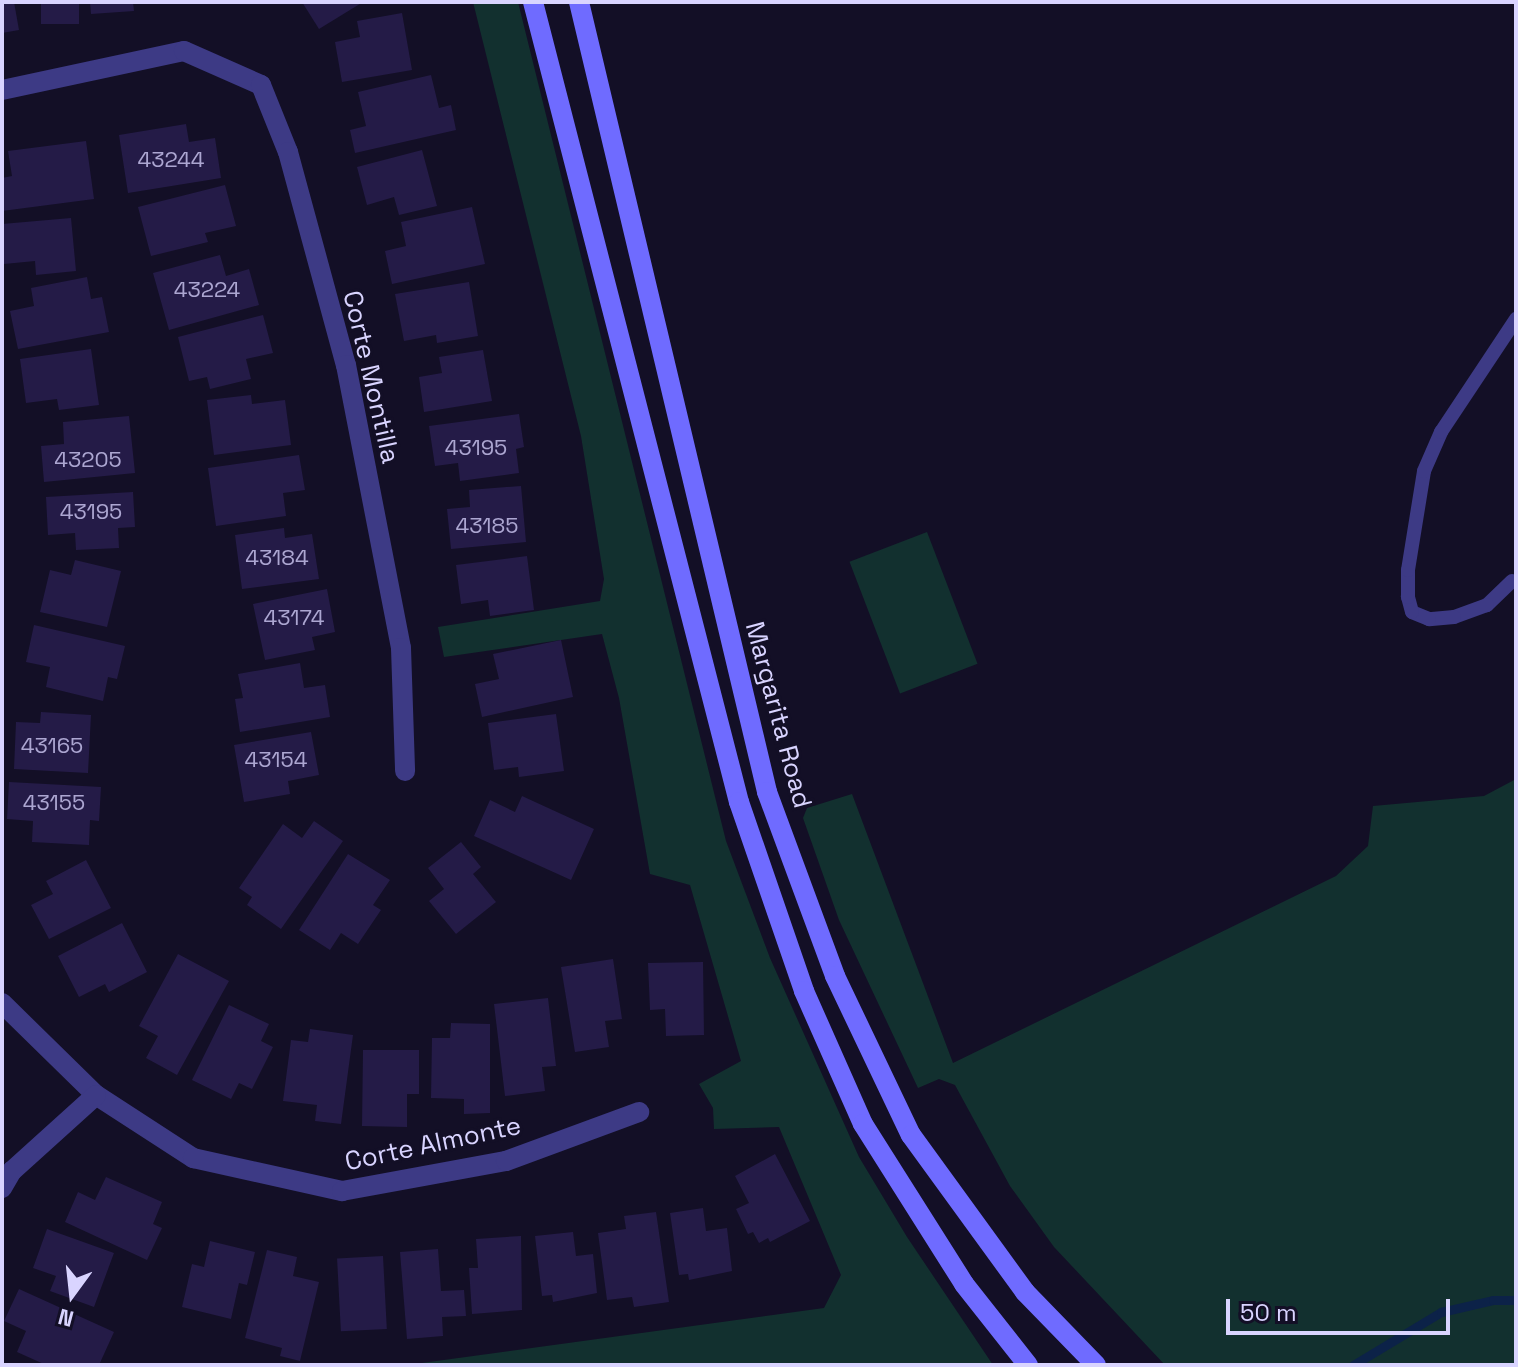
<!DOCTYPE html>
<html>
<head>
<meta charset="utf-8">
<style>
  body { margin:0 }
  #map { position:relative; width:1518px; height:1367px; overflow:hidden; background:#130f26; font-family:"Space Grotesk",sans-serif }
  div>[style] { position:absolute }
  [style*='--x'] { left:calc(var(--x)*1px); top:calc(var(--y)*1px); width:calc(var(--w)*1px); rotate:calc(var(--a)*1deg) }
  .green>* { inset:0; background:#12302f; transform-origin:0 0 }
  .stream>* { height:9px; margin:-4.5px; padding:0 4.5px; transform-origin:4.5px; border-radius:4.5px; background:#0c2248 }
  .building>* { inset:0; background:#241b47; transform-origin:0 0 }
  .service>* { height:14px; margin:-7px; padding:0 7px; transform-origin:7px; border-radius:7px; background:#3d3a85 }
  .minor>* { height:20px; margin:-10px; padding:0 10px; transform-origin:10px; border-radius:10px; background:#3d3a85 }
  .secondary>* { height:20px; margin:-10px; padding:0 10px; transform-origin:10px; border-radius:10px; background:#6f6bff }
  span { translate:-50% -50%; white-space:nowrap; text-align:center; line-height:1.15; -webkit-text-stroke:6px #130f26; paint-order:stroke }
  .number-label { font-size:22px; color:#aca6d1 }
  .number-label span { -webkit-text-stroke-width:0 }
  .street-label { font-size:26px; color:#d9d4ff }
  .frame { position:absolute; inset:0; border:4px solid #d9d4ff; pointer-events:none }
  .north { position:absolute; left:32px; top:1255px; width:80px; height:80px; -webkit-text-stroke:6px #130f26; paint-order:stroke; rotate:195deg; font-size:22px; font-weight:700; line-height:32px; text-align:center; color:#d9d4ff }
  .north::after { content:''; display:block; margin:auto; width:28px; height:36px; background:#d9d4ff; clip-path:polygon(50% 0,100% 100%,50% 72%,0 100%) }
  .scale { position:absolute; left:1226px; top:1299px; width:224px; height:36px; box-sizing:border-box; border:4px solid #d9d4ff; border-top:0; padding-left:10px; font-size:24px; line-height:28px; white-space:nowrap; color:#d9d4ff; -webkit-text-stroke:6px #130f26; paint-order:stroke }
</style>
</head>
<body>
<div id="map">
  <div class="green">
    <div style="clip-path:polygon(473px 2px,518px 2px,726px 841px,770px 958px,859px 1157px,907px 1237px,993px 1365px,407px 1365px,824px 1308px,841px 1275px,779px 1127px,714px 1129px,713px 1108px,699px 1084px,741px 1061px,690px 885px,650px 874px,619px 698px,602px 634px,444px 657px,438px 627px,600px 601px,604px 579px,581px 436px)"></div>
    <div style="left:927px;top:532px;width:141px;height:83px;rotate:69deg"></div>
    <div style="clip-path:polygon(1516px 779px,1516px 1365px,1165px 1365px,1054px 1247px,1010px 1186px,955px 1085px,939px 1079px,918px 1088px,839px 920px,803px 818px,807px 808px,852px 794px,953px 1063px,1336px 876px,1368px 846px,1373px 806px,1484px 796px)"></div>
  </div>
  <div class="stream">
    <div style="--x:1353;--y:1365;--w:103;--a:-31.1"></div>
    <div style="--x:1441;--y:1312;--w:53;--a:-13"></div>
    <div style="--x:1493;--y:1300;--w:23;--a:0"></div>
  </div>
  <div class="building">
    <div style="clip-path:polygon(2px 2px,14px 2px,19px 30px,2px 33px)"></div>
    <div style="left:41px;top:2px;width:38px;height:22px"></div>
    <div style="clip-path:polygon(90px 2px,133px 2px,134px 11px,91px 14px)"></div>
    <div style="clip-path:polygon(302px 2px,363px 2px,319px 29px)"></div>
    <div style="clip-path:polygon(402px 13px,412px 70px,342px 82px,335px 42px,360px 37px,357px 21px)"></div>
    <div style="clip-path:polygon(431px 75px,439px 108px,451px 105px,456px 130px,355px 153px,350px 130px,366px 126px,358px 92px)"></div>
    <div style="clip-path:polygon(186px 124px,189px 142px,215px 138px,221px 178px,128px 193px,119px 135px)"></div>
    <div style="clip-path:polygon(86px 141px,94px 199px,2px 211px,2px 178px,12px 176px,8px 151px)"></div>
    <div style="clip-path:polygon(422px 150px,437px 206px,399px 215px,394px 197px,367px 205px,357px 167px)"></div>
    <div style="clip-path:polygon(225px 185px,236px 226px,205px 233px,208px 242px,151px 256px,138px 207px)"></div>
    <div style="clip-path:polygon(472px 207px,485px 264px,392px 284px,385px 251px,406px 246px,401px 222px)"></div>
    <div style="clip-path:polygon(71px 218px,76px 271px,36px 275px,35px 261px,4px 264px,2px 224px)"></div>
    <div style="clip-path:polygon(220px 255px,226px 276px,249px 269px,259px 305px,169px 330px,153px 273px)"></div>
    <div style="clip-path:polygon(87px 277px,91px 299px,102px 297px,109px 332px,18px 349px,10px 311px,34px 306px,31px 288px)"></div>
    <div style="clip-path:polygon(469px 282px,478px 336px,437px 343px,436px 335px,404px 341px,395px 294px)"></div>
    <div style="clip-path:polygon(263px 315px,273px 353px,246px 359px,251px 379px,210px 389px,207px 377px,189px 381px,178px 337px)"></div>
    <div style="clip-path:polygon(91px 349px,99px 405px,59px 410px,57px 399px,26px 403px,20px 359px)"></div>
    <div style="clip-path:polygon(483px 350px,492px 401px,424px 412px,419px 377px,442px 373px,439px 357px)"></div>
    <div style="clip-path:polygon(251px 395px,252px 404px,285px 400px,291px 445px,214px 455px,207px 400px)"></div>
    <div style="clip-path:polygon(519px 414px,524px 447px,516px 449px,519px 473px,460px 481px,458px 463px,435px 466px,429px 426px)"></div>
    <div style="clip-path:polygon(129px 416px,135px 473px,44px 482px,41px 446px,64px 444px,63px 422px)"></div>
    <div style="clip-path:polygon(299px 455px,305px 490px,283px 493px,286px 516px,216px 526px,208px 468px)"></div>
    <div style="clip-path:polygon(521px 486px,526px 542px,451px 549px,447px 509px,470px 507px,469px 490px)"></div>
    <div style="clip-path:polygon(133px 492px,135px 527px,118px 528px,119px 548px,76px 550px,75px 533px,48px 535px,46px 497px)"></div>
    <div style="clip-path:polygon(284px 528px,285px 538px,312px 534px,319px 579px,242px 589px,235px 535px)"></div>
    <div style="clip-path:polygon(527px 556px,534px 610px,490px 616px,488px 600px,461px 604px,456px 565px)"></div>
    <div style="clip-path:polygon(75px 560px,121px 571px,107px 627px,40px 612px,50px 570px,71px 575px)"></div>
    <div style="clip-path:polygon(327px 589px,335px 632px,312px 637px,315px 650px,265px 660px,253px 604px)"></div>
    <div style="clip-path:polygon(34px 625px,125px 646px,117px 679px,108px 677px,103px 701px,46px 687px,50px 667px,26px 662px)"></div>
    <div style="clip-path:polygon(561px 640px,573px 697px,482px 717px,475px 684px,499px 679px,493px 654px)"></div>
    <div style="clip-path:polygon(300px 663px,304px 688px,325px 685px,330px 717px,240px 732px,235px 699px,243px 698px,238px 674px)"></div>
    <div style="clip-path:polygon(41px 712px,91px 715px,88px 773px,14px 769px,16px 722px,40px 723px)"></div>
    <div style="clip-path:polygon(556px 714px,564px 771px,519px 777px,518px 767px,494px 770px,488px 723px)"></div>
    <div style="clip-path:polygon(311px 732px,319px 775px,288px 781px,290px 794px,244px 802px,234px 745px)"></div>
    <div style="clip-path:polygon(9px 782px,101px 787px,99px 821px,90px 820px,89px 845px,32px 842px,33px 821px,7px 819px)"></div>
    <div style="clip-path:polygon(522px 796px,594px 829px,571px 880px,474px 836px,490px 800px,515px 812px)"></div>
    <div style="clip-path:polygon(314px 821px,343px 841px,281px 929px,247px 905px,252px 897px,239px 888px,283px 824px,302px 838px)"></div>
    <div style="clip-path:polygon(461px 842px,481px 867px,473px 874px,496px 902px,456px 934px,429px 901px,444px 889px,428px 868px)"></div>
    <div style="clip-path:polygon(348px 854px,390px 880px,373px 905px,381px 910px,358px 944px,341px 933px,330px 950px,299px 930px)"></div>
    <div style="clip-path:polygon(86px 860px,111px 908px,49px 939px,31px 905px,53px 894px,46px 881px)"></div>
    <div style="clip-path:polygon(122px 923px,147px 972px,109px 992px,105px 984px,79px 997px,58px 956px)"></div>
    <div style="clip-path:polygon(178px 954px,229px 981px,177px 1075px,146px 1058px,158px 1036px,139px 1026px)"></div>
    <div style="clip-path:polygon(613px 959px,622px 1019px,605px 1021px,609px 1047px,575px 1052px,561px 967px)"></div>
    <div style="clip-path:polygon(703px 962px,704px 1035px,666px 1036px,665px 1009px,650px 1010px,648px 963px)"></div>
    <div style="clip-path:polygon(548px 998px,556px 1066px,542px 1067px,545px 1091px,505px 1096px,494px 1004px)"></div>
    <div style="clip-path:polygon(229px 1005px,269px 1024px,261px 1041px,273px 1047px,252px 1089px,239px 1083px,231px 1099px,192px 1080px)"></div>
    <div style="clip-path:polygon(451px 1023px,490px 1024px,490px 1113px,464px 1114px,464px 1099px,431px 1098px,432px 1038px,450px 1038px)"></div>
    <div style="clip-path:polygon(310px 1029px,353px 1035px,341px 1124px,315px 1121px,317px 1105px,283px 1101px,291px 1040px,308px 1042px)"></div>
    <div style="clip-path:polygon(363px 1050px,419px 1050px,419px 1094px,407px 1094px,407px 1127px,362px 1126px)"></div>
    <div style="clip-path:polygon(775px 1154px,810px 1221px,770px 1242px,768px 1238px,759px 1243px,753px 1232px,748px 1234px,736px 1209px,749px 1203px,735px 1176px)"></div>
    <div style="clip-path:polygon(106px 1177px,162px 1202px,153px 1224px,162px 1228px,147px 1260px,65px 1222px,78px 1192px,95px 1200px)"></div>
    <div style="clip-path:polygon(703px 1208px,706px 1231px,727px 1228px,732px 1271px,689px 1280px,688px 1274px,679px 1275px,670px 1213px)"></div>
    <div style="clip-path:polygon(656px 1212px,669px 1302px,634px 1307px,632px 1297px,607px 1300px,598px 1233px,626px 1229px,624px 1216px)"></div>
    <div style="clip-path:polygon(47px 1229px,114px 1253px,94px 1307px,50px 1291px,56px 1276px,33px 1268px)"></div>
    <div style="clip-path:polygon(573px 1232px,576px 1256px,593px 1254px,597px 1293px,553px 1302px,552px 1295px,542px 1296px,535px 1236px)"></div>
    <div style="clip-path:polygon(521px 1236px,522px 1310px,472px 1314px,469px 1268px,478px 1268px,476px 1239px)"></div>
    <div style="clip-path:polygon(210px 1241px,255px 1252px,247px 1285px,239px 1283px,231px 1319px,182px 1307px,192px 1264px,204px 1267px)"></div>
    <div style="clip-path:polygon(438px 1249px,441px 1291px,464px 1290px,466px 1316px,442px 1317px,443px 1336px,407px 1339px,400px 1252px)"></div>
    <div style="clip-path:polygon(267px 1250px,297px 1257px,293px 1276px,319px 1282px,300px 1361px,280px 1356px,282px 1348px,245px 1338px)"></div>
    <div style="left:383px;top:1256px;width:73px;height:46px;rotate:87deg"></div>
    <div style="clip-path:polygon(19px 1289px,114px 1332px,99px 1365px,46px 1365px,17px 1352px,26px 1331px,4px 1321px)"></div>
  </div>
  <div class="service">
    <div style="--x:1512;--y:581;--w:35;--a:136"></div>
    <div style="--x:1487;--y:605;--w:35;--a:160"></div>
    <div style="--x:1454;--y:617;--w:25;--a:175"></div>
    <div style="--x:1429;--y:619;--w:18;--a:-158"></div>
    <div style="--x:1412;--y:612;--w:16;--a:-105"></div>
    <div style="--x:1408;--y:597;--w:27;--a:-90"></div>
    <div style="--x:1408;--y:570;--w:100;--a:-80.8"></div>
    <div style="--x:1424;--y:471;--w:43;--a:-66.4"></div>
    <div style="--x:1441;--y:432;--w:136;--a:-56.4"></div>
  </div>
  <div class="minor">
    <div style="--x:2;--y:90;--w:186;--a:-12.1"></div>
    <div style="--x:184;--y:51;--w:84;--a:23.8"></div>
    <div style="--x:261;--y:85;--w:72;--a:68.1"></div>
    <div style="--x:288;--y:152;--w:221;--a:74.8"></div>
    <div style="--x:346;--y:365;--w:288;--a:79"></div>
    <div style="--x:401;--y:648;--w:123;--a:88.1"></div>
    <div style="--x:2;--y:1003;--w:132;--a:44.4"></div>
    <div style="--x:96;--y:1095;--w:116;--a:33"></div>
    <div style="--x:193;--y:1158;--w:153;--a:12.5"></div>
    <div style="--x:342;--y:1191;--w:167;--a:-10.4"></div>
    <div style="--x:506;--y:1161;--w:142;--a:-20.2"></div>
    <div style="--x:2;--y:1188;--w:20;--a:-60"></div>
    <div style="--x:12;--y:1171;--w:113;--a:-42.1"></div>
  </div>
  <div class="secondary">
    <div style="--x:533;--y:2;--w:826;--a:75.56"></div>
    <div style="--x:739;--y:802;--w:200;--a:71"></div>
    <div style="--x:804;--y:991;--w:145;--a:66.1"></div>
    <div style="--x:863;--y:1124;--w:189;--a:57.7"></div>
    <div style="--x:964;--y:1284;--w:103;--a:51.7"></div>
    <div style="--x:579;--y:2;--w:812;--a:76.61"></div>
    <div style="--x:767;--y:792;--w:196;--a:69.7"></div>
    <div style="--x:835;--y:976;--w:176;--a:64.5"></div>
    <div style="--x:911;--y:1135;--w:194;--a:54"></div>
    <div style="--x:1025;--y:1292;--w:102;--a:45.8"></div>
  </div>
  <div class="number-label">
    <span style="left:171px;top:160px">43244</span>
    <span style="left:207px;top:290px">43224</span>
    <span style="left:476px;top:448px">43195</span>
    <span style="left:88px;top:460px">43205</span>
    <span style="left:91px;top:512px">43195</span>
    <span style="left:487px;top:526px">43185</span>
    <span style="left:277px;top:558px">43184</span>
    <span style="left:294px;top:618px">43174</span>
    <span style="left:52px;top:746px">43165</span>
    <span style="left:276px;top:760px">43154</span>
    <span style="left:54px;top:803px">43155</span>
  </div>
  <div class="street-label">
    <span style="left:371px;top:377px;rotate:77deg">Corte Montilla</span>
    <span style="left:778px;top:715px;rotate:75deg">Margarita Road</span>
    <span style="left:433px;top:1144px;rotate:-12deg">Corte Almonte</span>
  </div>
  <div class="frame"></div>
  <div class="north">N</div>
  <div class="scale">50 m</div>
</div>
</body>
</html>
